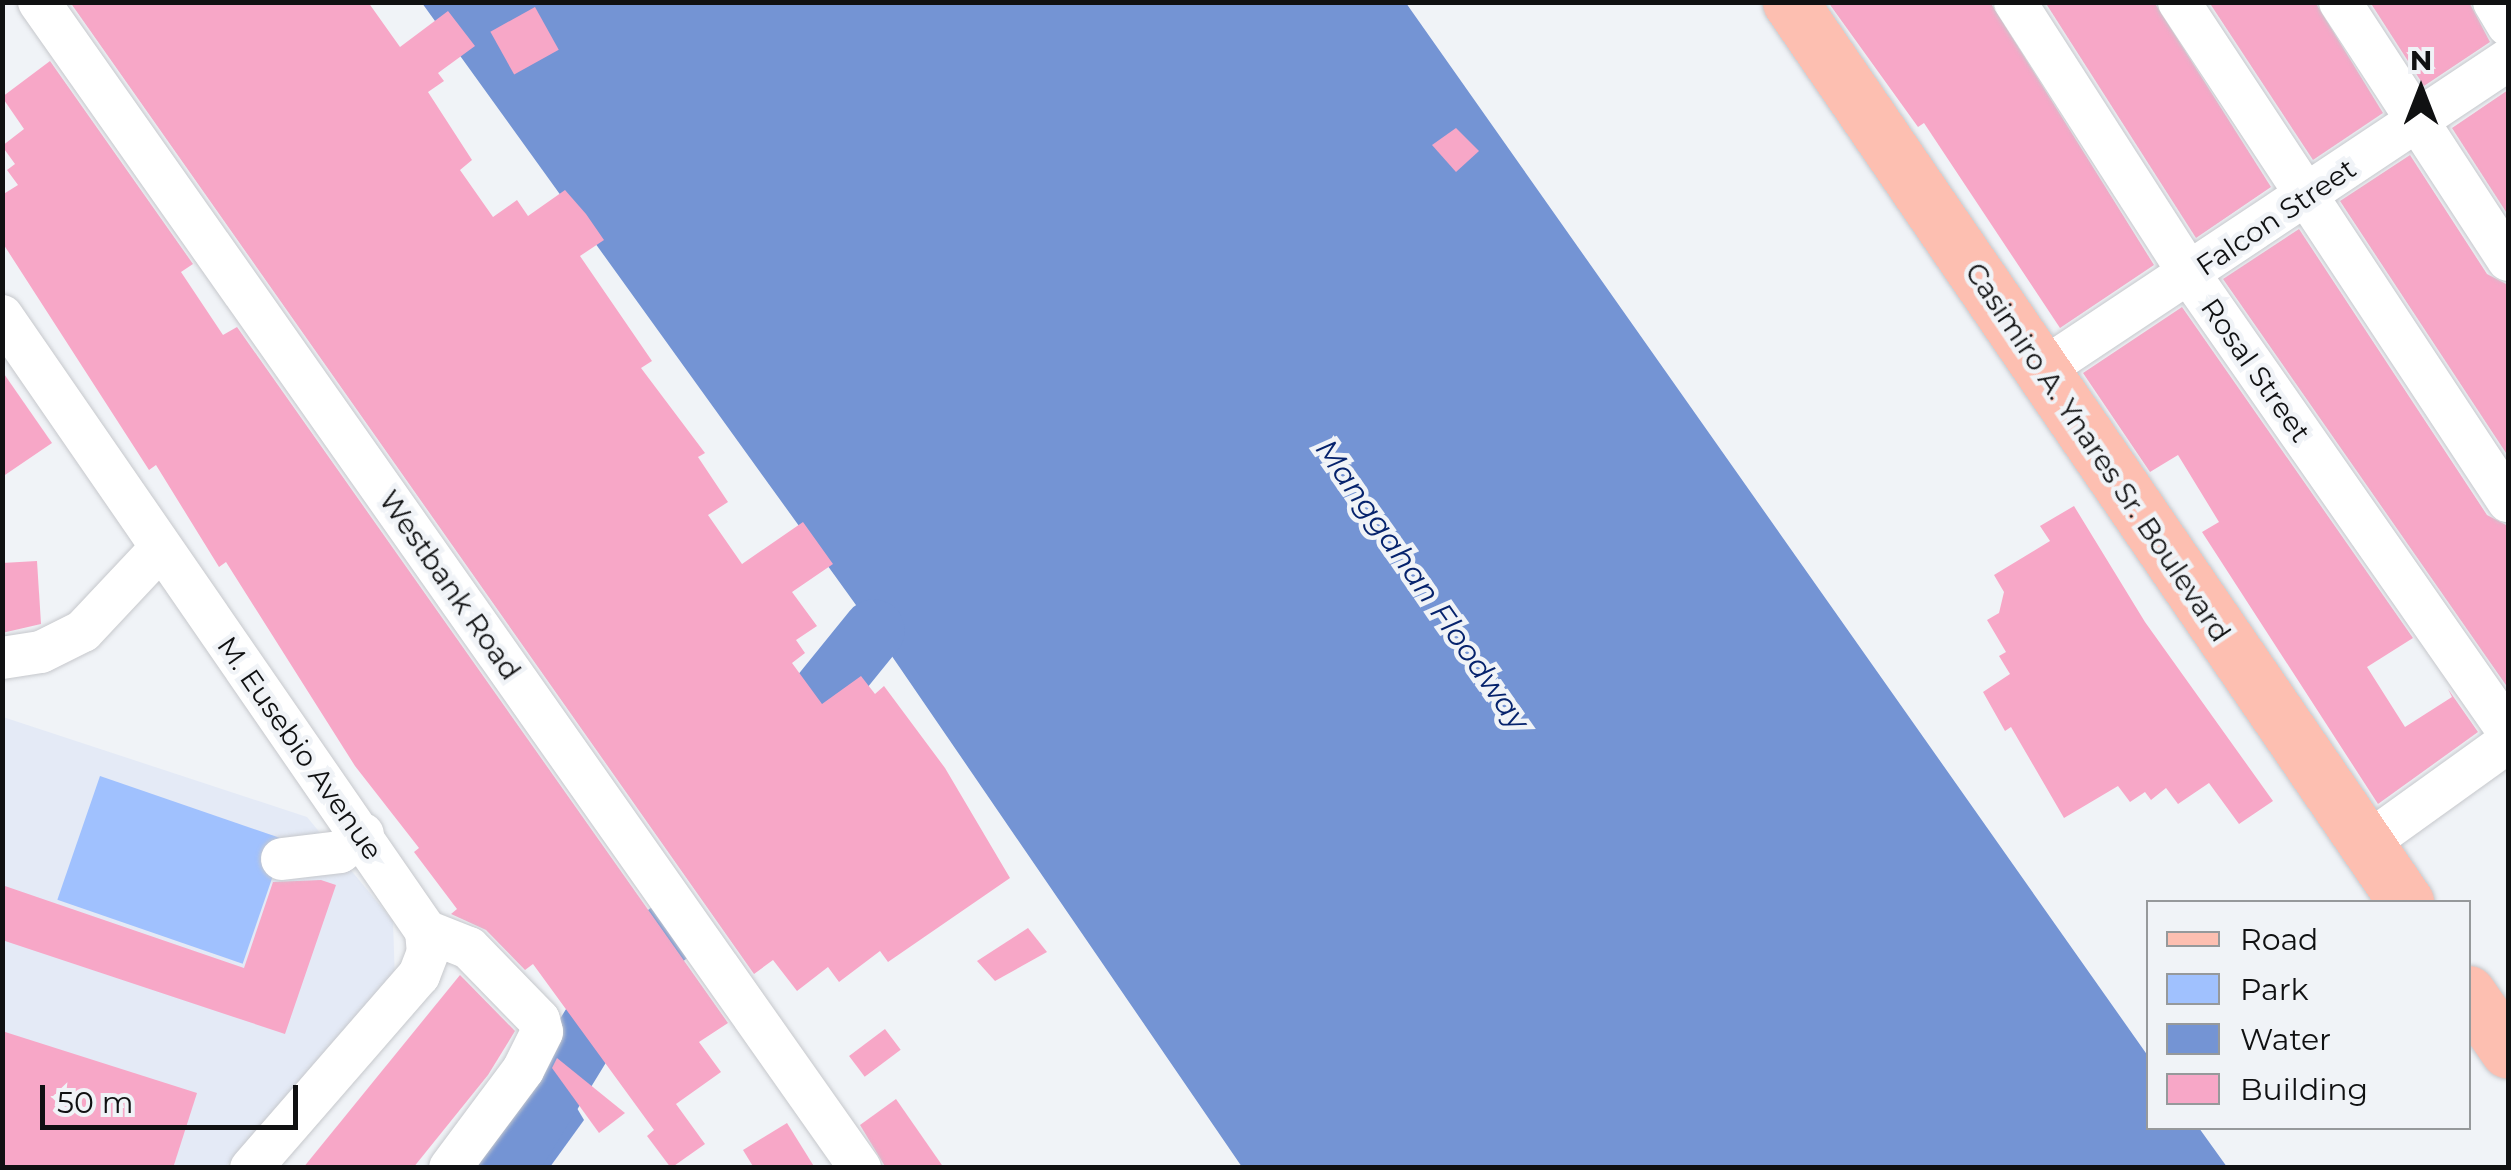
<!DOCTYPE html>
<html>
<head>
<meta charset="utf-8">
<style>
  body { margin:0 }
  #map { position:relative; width:2511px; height:1170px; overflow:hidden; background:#f0f3f7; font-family:Montserrat,sans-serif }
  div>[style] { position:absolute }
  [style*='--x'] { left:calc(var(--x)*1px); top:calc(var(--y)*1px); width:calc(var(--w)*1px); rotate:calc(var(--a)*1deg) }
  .built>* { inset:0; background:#e4eaf6 }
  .green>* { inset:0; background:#a0c1fe; transform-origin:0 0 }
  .water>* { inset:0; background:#7494d4 }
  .river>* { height:62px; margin:-31px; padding:0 31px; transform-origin:31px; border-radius:31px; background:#7494d4 }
  .building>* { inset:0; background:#f7a7c7; transform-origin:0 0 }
  .roads { filter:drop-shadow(0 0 2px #c6c8cc) drop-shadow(0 0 2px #c6c8cc) }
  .minor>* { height:42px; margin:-21px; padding:0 21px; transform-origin:21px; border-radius:21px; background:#fff }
  .major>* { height:55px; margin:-27.5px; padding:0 27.5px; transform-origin:27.5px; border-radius:27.5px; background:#fdbfb1 }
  span { translate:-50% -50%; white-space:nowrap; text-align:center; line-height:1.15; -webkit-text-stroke:9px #f0f3f7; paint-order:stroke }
  .street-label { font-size:28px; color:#101112 }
  .water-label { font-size:30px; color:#06236d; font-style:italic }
  .frame { position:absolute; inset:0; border:5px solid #101112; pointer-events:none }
  .legend { position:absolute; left:2146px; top:900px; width:325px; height:230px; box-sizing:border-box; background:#f0f3f7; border:2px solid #96999b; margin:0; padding:12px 18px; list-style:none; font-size:30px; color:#101112 }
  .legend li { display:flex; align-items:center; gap:20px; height:50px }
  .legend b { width:50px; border:2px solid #96999b }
  .north { position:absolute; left:2371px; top:40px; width:100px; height:100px; -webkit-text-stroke:8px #f0f3f7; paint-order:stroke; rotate:0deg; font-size:28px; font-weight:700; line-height:40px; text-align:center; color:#101112 }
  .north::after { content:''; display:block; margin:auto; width:35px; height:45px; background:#101112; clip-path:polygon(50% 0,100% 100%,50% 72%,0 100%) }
  .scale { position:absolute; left:40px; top:1085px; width:258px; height:45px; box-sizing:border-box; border:5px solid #101112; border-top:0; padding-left:12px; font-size:30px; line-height:35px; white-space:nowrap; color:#101112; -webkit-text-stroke:8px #f0f3f7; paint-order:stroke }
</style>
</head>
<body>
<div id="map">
  <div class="built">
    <div style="clip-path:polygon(3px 717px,307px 817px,393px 921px,395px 981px,225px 1167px,3px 1168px)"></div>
  </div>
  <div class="green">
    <div style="left:100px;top:776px;width:196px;height:131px;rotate:19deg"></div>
  </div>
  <div class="water">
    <div style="clip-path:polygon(422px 3px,1406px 3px,2148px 1056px,2148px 1128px,2199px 1128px,2227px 1167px,1242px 1167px,874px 630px)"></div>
    <div style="clip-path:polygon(545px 1054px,584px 1120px,550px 1167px,460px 1168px)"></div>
  </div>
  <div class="river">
    <div style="--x:795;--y:764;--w:26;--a:-37"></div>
    <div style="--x:816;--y:748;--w:32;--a:-116"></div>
    <div style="--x:802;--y:719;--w:114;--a:-51"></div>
    <div style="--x:505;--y:1168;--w:197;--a:-58.5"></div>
    <div style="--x:608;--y:1000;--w:16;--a:-125"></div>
    <div style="--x:599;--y:987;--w:95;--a:-37.7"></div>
  </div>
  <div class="building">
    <div style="clip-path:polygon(70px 2px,368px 2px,400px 47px,448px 11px,475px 46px,438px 73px,444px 81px,428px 92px,472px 160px,460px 170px,493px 217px,517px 200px,528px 216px,565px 190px,586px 214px,604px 240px,580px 256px,652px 361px,641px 368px,705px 453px,698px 457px,728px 502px,708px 515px,742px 564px,803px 522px,833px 564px,792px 592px,817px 626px,796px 640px,805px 653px,792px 663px,822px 704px,861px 676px,875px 694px,884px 686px,945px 768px,1010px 878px,888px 962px,880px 951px,839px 982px,828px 967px,797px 991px,773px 960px,754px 974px)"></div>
    <div style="clip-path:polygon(1828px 2px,1990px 2px,2154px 265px,2060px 328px,1924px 123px,1918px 127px)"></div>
    <div style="clip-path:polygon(2045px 2px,2154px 2px,2271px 187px,2196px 238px)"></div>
    <div style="clip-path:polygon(2209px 2px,2315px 2px,2383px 113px,2313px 160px)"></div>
    <div style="clip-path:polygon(2370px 2px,2469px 2px,2490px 42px,2424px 86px)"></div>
    <div style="left:535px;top:7px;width:49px;height:51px;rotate:61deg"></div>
    <div style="clip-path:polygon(50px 61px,193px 264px,181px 272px,223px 335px,237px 327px,728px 1023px,699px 1042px,721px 1072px,676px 1104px,705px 1144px,671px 1168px,647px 1136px,654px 1130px,533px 964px,525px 970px,486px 930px,451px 914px,457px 909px,414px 852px,419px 848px,355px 766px,226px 562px,219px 567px,156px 465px,149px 470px,2px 242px,2px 195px,18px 185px,7px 170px,15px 164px,2px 146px,24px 129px,2px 97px)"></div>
    <div style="clip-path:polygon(2508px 90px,2508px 215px,2452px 128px)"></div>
    <div style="clip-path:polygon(1456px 128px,1479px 151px,1456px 172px,1432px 145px)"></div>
    <div style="clip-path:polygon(2410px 155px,2487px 274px,2508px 285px,2508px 456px,2340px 201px)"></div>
    <div style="clip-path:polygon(2299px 229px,2487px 515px,2508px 526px,2508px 688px,2223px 279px)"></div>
    <div style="clip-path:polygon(2182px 307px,2413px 638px,2367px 667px,2405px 727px,2452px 697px,2448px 689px,2478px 732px,2378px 804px,2202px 532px,2219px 522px,2178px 455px,2150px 472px,2083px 373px)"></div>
    <div style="clip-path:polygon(2px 371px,52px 443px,2px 477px)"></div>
    <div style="clip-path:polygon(2074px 506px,2145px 622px,2273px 801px,2239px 824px,2209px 783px,2178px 804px,2166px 788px,2151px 800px,2145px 792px,2130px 802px,2118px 786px,2064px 818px,2011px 727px,2005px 731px,1983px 692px,2010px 674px,1999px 656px,2006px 652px,1987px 620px,1999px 613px,2004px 592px,1994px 575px,2050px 541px,2040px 526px)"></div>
    <div style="clip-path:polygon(37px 561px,41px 624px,2px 633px,2px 563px)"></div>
    <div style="clip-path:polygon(321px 880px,336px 885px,285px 1034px,2px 940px,2px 885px,244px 968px,273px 882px)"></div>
    <div style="clip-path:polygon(1028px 928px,1047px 952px,995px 981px,977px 961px)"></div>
    <div style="clip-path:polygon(460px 975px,515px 1031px,488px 1075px,413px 1168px,303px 1168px)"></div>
    <div style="left:885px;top:1029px;width:26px;height:45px;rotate:53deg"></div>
    <div style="clip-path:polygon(2px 1031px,197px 1093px,173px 1168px,2px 1168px)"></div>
    <div style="clip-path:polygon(557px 1058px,625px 1113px,599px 1133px,552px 1068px)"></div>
    <div style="clip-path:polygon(896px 1099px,944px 1168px,886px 1168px,860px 1125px)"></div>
    <div style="clip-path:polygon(787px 1123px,815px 1168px,754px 1168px,743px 1150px)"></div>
  </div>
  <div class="roads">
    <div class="minor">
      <div style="--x:39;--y:2;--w:1426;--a:54.85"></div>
      <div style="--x:2015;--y:2;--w:324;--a:57.3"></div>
      <div style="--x:2190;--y:275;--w:556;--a:55.11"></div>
      <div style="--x:2179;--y:2;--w:598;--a:56.6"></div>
      <div style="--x:2340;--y:2;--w:308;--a:56.9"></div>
      <div style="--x:2494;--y:2;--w:27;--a:59"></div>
      <div style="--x:2;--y:316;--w:747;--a:55.42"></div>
      <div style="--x:426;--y:931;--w:21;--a:85"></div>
      <div style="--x:428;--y:952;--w:25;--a:111"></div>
      <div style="--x:419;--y:975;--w:256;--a:131"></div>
      <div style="--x:2042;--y:370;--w:560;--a:-33.63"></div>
      <div style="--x:2;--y:658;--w:39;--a:-9"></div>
      <div style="--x:41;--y:652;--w:47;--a:-26.6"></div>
      <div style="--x:83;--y:631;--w:112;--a:-46.8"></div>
      <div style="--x:2366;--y:844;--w:175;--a:-35.7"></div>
      <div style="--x:282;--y:859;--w:58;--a:-6.9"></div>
      <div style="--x:340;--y:852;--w:29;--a:-38"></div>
      <div style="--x:426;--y:931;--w:46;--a:21.6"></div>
      <div style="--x:469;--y:948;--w:100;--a:45.8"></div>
      <div style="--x:539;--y:1020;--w:12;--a:76"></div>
      <div style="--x:542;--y:1032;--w:42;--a:116.6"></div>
      <div style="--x:523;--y:1070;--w:122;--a:126.7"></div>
    </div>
    <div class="major">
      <div style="--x:1790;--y:2;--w:1091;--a:55.61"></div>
      <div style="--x:2468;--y:993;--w:70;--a:55.4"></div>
    </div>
  </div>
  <div class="street-label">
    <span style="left:2276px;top:217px;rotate:-34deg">Falcon Street</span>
    <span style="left:2256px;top:370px;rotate:55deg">Rosal Street</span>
    <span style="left:2098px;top:452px;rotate:56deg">Casimiro A. Ynares Sr. Boulevard</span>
    <span style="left:450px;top:585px;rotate:55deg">Westbank Road</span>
    <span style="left:300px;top:748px;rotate:55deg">M. Eusebio Avenue</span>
  </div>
  <div class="water-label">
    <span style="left:1422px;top:585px;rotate:55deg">Manggahan Floodway</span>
  </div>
  <div class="frame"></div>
  <ul class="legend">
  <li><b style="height:12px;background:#fdbfb1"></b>Road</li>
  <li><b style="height:28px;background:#a0c1fe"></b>Park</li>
  <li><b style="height:28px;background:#7494d4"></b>Water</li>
  <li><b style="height:28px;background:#f7a7c7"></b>Building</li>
  </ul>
  <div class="north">N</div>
  <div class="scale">50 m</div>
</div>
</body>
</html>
